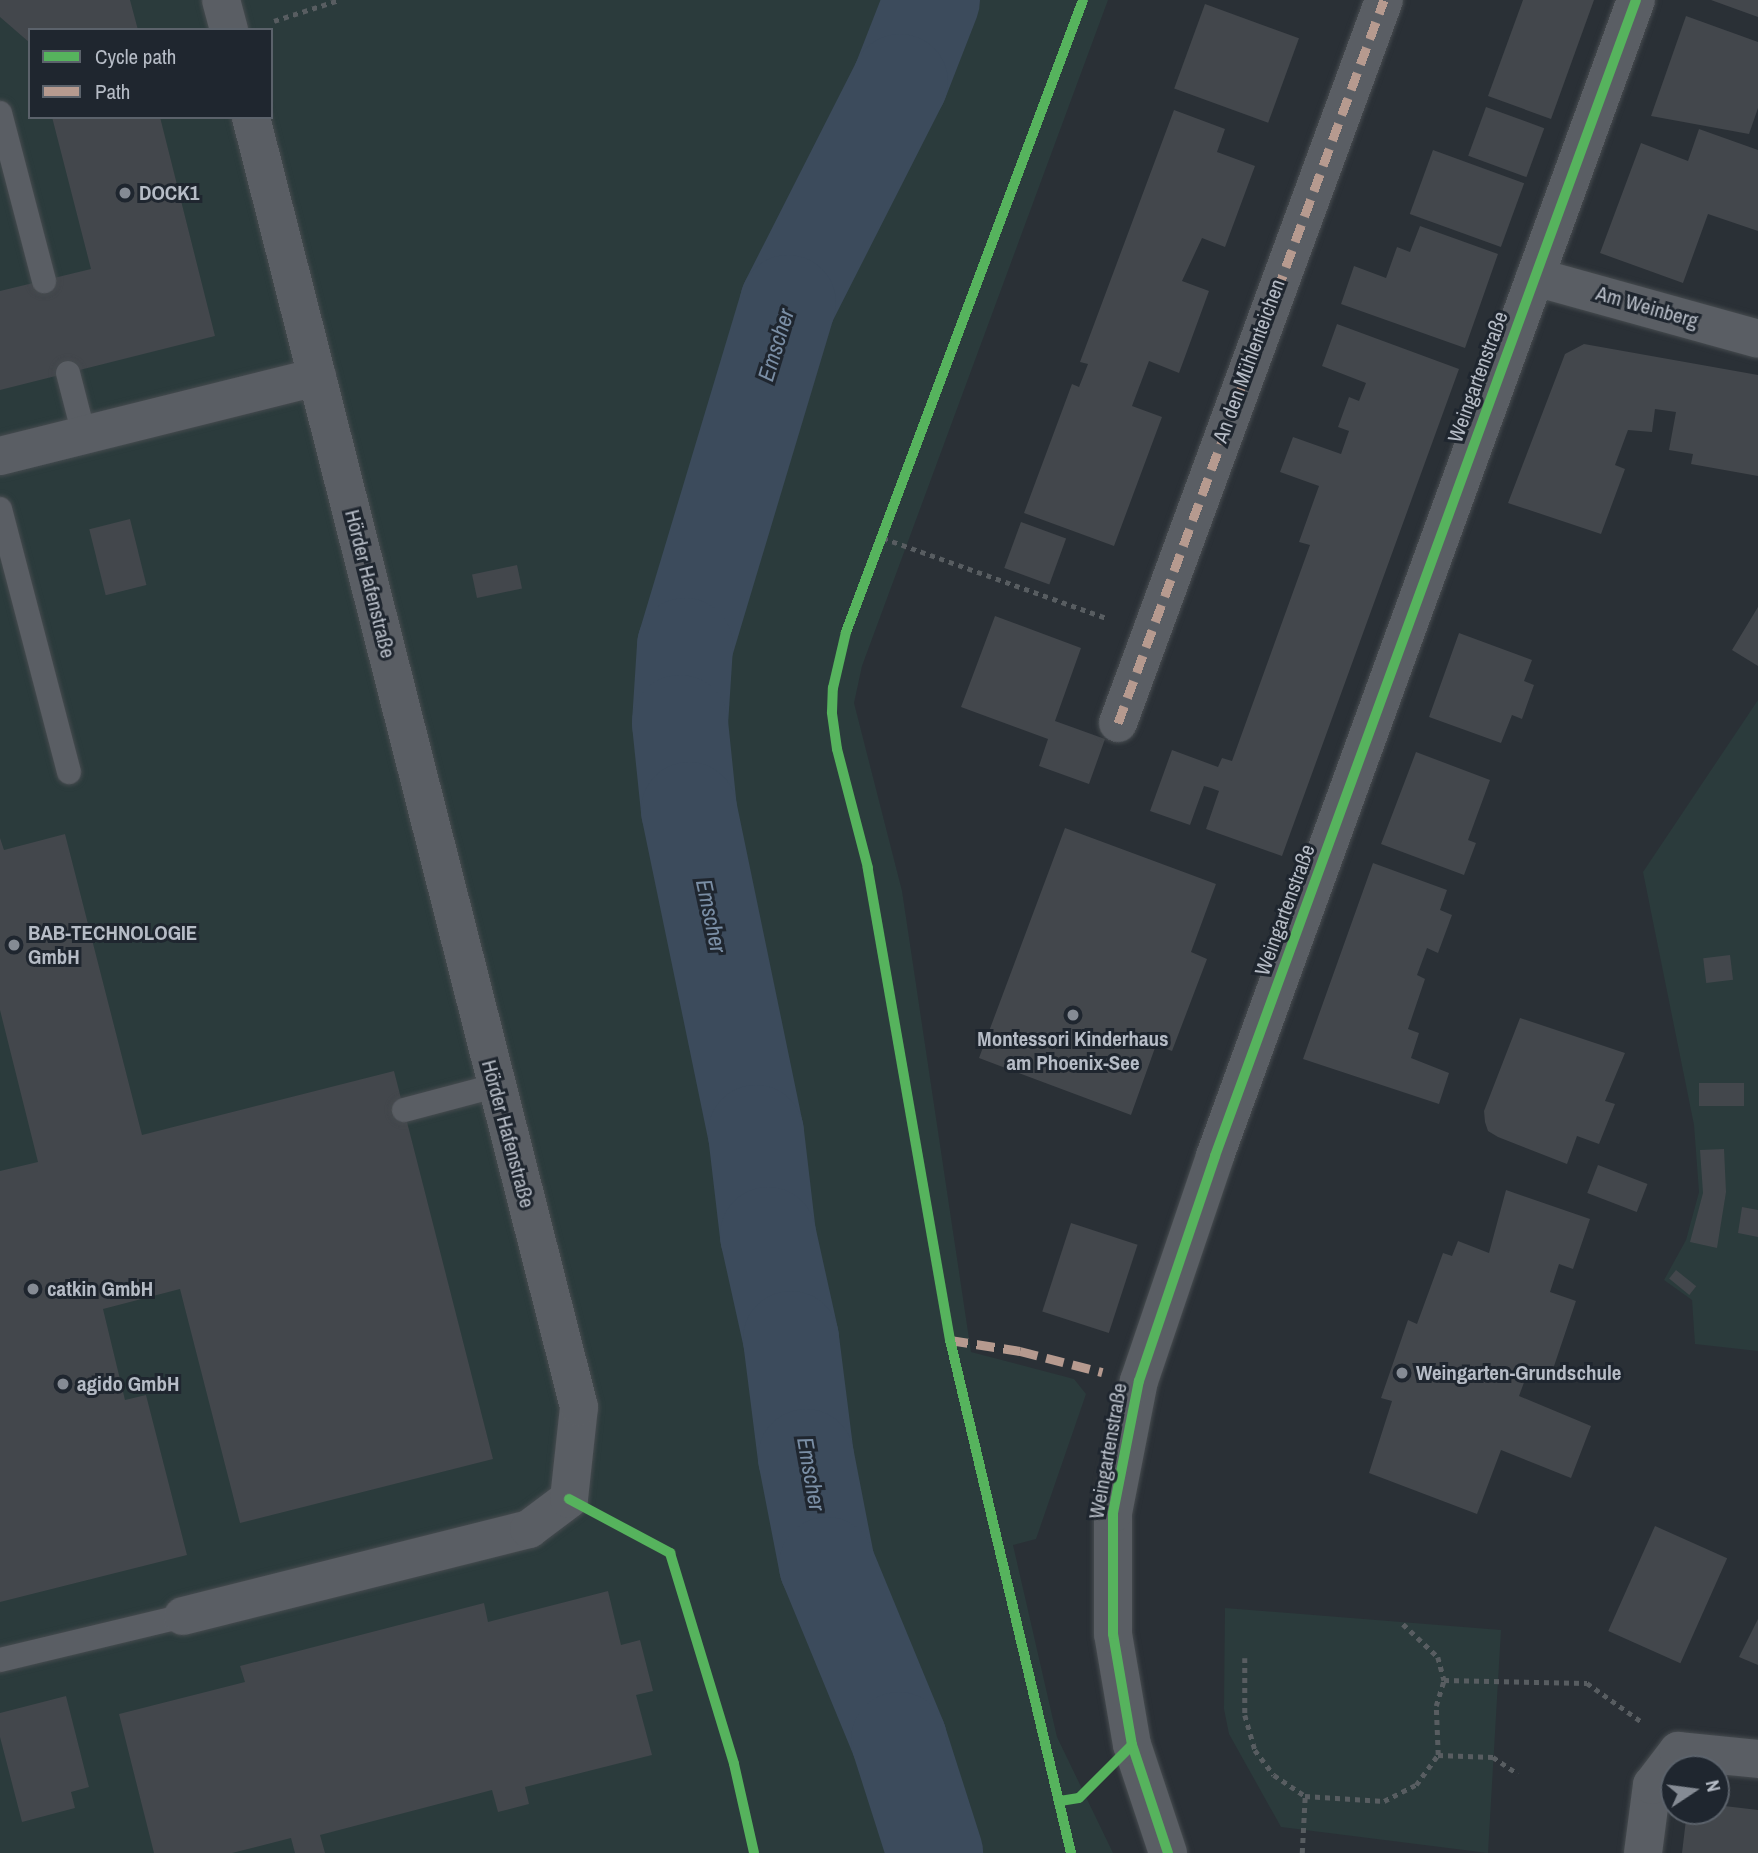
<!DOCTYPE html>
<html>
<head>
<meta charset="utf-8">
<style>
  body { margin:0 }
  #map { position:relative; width:1758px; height:1853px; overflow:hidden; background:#2a3036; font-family:"Archivo Narrow",sans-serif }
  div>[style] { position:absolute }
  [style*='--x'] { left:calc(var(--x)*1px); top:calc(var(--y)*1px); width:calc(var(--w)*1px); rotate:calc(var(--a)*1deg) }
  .green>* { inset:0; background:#2b3b3c }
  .river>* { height:96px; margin:-48px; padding:0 48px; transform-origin:48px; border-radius:48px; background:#3c4b5c }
  .building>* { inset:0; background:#43474c; transform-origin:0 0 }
  .path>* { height:4.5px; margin-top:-2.25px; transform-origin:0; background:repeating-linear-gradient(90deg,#585d61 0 5px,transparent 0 10px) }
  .roads { filter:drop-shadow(0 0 2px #464b4f) drop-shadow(0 0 2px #464b4f) }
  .service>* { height:24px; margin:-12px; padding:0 12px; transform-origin:12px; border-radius:12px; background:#5a5e64 }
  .minor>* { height:38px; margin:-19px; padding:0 19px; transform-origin:19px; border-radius:19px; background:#5a5e64 }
  .tertiary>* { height:38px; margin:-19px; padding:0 19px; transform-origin:19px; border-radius:19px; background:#5a5e64 }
  .quiet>* { height:9px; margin-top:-4.5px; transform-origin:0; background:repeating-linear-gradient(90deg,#b69a8f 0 18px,transparent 0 27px) }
  .cycleway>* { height:10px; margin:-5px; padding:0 5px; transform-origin:5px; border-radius:5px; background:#56b35d }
  .dots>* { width:19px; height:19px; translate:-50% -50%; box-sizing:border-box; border:4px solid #1f262f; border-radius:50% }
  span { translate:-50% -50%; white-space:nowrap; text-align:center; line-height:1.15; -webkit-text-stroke:6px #1f262f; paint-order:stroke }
  .poi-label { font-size:21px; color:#b6bcc6; font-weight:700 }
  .left { translate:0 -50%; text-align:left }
  .street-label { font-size:21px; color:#b6bcc6 }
  .water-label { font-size:23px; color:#7a8ea5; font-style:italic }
  .legend { position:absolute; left:28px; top:28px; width:245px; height:91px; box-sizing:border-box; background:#1f262f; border:2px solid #5b626b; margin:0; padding:9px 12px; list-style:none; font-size:21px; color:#b6bcc6 }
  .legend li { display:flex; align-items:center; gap:14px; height:35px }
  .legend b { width:35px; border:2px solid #5b626b }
  .north { position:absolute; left:1660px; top:1755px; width:70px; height:70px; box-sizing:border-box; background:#1f262f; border:2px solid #5b626b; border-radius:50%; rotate:77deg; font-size:19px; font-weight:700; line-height:28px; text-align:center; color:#b6bcc6 }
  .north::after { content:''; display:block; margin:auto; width:24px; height:32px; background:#858b94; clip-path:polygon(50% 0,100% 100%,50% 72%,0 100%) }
</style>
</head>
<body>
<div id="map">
  <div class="green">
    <div style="clip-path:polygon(evenodd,0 0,1108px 0,862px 666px,854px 703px,902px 891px,971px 1352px,1074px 1379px,1086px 1394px,1036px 1539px,1013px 1545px,1057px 1737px,1113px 1853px,0 1853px,0 0,30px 30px,271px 30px,271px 117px,30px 117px,30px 30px)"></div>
    <div style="clip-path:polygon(1758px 700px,1758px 1351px,1695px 1344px,1692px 1300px,1664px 1280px,1686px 1240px,1699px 1192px,1694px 1125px,1643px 872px)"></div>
    <div style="clip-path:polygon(1225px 1608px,1501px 1630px,1488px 1853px,1281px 1827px,1229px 1734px,1224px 1709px)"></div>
  </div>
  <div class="river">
    <div style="--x:932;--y:0;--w:88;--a:111.3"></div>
    <div style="--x:900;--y:82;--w:248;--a:116.9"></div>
    <div style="--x:788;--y:303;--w:358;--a:106.7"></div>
    <div style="--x:685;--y:646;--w:77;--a:93.7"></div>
    <div style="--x:680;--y:723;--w:87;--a:84.1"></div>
    <div style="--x:689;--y:810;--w:330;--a:78.3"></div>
    <div style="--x:756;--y:1133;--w:103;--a:83.3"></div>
    <div style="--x:768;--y:1235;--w:107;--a:77.5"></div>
    <div style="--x:791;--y:1339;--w:119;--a:82.8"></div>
    <div style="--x:806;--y:1457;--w:110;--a:79"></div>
    <div style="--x:827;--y:1565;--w:189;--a:67.6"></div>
    <div style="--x:899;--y:1740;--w:119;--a:72.3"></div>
  </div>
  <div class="building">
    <div style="clip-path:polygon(0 0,130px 0,138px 30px,30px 30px,30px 43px,0 17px)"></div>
    <div style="clip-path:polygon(1523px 0,1594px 0,1551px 119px,1488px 96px)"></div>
    <div style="clip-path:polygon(1711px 0,1758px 0,1758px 17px)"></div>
    <div style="left:1205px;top:4px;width:100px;height:90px;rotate:20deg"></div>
    <div style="clip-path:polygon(1686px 16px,1758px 42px,1758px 108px,1749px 134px,1651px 116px)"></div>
    <div style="left:1486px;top:107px;width:62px;height:52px;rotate:20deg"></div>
    <div style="clip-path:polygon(1174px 110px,1225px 129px,1217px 152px,1255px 166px,1225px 247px,1202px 238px,1182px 281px,1209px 291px,1179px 373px,1149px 361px,1132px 406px,1162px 417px,1114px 546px,1024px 513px,1072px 384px,1079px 387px,1088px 364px,1080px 362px)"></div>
    <div style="clip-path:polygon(52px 117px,160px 117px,215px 336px,0 390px,0 291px,91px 269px)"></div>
    <div style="clip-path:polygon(1699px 129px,1758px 150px,1758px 231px,1708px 214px,1683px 283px,1600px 253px,1641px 143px,1688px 161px)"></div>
    <div style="left:1433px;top:150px;width:97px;height:68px;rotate:20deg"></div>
    <div style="clip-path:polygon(1420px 226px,1498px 254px,1465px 348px,1341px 304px,1354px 266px,1386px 278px,1397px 247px,1410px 252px)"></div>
    <div style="clip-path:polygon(1337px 324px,1459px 369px,1282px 856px,1206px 829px,1219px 791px,1211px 788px,1204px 786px,1190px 825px,1150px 811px,1172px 750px,1218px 767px,1222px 758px,1232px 761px,1310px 545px,1299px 542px,1319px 486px,1280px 472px,1293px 437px,1341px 454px,1349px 431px,1338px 427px,1349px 397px,1359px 401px,1366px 383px,1322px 366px)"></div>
    <div style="clip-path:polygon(1584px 344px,1758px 375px,1758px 476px,1691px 464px,1693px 454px,1669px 450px,1676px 412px,1655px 409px,1652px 432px,1628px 430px,1615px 465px,1625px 469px,1601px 534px,1508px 503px,1565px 354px)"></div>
    <div style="left:130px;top:519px;width:68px;height:42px;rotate:76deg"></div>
    <div style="left:1021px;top:522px;width:48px;height:49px;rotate:20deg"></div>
    <div style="left:517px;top:565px;width:24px;height:46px;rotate:78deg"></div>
    <div style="clip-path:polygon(1758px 607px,1758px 666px,1732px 650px)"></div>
    <div style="clip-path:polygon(995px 616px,1081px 648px,1055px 721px,1105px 739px,1089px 784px,1039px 766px,1048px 739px,961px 707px)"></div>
    <div style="clip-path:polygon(1459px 633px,1532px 660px,1524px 681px,1534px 685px,1522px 719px,1512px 715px,1501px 743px,1429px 717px)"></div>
    <div style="clip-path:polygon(1416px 752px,1490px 780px,1468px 840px,1476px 843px,1464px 875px,1381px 844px)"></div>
    <div style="clip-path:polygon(1065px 828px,1216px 884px,1191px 952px,1207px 959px,1172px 1051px,1156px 1045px,1131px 1115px,979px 1058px)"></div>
    <div style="clip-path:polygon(65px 834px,142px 1135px,394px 1071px,493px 1459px,240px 1523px,180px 1289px,103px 1309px,125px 1400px,146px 1395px,187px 1555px,0 1602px,0 1171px,38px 1162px,0 1010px,0 838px,4px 850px)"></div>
    <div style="clip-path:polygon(1373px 863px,1447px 890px,1440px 910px,1452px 915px,1438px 953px,1427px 948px,1417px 975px,1425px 979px,1408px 1029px,1419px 1033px,1411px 1058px,1449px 1073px,1439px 1104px,1303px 1059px)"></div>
    <div style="left:1730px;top:955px;width:25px;height:27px;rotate:83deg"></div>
    <div style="clip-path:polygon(1520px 1018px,1625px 1053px,1605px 1101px,1615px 1104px,1599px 1144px,1577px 1136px,1567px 1164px,1498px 1137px,1488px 1131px,1485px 1122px,1484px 1111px)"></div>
    <div style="left:1699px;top:1083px;width:45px;height:23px"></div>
    <div style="clip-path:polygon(1724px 1149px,1726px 1192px,1717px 1248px,1690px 1242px,1703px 1193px,1700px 1150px)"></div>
    <div style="left:1598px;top:1165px;width:53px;height:30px;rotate:21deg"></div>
    <div style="clip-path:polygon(1506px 1190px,1590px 1219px,1573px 1269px,1559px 1264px,1550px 1292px,1576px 1301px,1550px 1378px,1529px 1369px,1519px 1396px,1591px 1426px,1571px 1478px,1501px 1450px,1477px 1514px,1369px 1473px,1392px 1401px,1381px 1398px,1408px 1320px,1417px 1324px,1443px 1253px,1452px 1256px,1458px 1241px,1489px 1253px)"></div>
    <div style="clip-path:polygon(1742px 1207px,1758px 1210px,1758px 1237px,1738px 1233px)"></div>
    <div style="left:1071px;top:1223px;width:70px;height:93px;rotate:18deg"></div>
    <div style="left:1676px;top:1270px;width:26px;height:11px;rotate:39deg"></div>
    <div style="left:1655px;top:1526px;width:79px;height:115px;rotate:24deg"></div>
    <div style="clip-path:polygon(608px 1591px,621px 1645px,640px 1640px,653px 1691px,636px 1695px,652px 1755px,525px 1787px,529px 1804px,498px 1812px,492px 1790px,320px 1835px,325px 1853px,295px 1853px,291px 1838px,232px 1853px,154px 1853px,119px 1714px,245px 1682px,240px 1666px,484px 1603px,488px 1622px)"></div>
    <div style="clip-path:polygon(1758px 1619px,1758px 1665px,1739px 1657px)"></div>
    <div style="clip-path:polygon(66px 1696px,89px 1787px,71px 1792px,75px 1808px,22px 1822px,0 1737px,0 1713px)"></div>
    <div style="clip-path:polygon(1716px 1805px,1758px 1810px,1758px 1853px,1682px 1853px,1687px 1811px,1716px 1811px)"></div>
  </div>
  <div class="path">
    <div style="--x:274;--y:21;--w:68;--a:-17.9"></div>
    <div style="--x:883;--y:538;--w:237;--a:19.7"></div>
    <div style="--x:1403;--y:1624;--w:48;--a:43.3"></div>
    <div style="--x:1438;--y:1657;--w:24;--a:75"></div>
    <div style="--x:1245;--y:1658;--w:57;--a:90"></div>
    <div style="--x:1245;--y:1715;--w:36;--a:74"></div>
    <div style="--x:1255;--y:1750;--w:31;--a:53"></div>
    <div style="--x:1274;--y:1775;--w:37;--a:34"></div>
    <div style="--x:1438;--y:1755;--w:55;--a:2.1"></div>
    <div style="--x:1493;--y:1757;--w:30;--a:34"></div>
    <div style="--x:1302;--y:1853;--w:57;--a:-87"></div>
    <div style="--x:1305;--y:1796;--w:79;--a:3.6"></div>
    <div style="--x:1384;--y:1801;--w:36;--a:-27"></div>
    <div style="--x:1416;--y:1785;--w:37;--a:-54"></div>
    <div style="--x:1438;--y:1755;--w:49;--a:-92.3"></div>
    <div style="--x:1436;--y:1706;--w:27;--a:-73"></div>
    <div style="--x:1444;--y:1680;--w:143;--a:1.2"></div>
    <div style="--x:1587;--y:1683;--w:67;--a:35.3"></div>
  </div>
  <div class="roads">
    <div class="service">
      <div style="--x:0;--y:113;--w:174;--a:75.3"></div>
      <div style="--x:68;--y:373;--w:64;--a:75.5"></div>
      <div style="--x:0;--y:509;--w:272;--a:75.3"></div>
      <div style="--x:404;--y:1110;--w:94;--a:-14.8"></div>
      <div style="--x:0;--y:1660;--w:188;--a:-13.5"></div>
    </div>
    <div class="minor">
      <div style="--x:221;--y:0;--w:31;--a:75"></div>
      <div style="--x:1535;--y:277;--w:231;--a:15.5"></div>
      <div style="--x:0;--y:456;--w:327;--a:-14"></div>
      <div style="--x:1118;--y:723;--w:770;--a:-69.8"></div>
      <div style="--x:183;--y:1616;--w:357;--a:-14.1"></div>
      <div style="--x:529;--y:1529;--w:50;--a:-36.9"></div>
      <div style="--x:569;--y:1499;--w:93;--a:-83.8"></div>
      <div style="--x:579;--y:1407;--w:1331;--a:-104.27"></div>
      <div style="--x:1643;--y:1853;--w:69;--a:-82.5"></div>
      <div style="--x:1652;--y:1785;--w:43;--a:-52.6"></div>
      <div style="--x:1678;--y:1751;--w:80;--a:5.7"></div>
    </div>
    <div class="tertiary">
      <div style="--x:1168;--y:1853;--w:114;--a:-108.4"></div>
      <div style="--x:1132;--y:1745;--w:113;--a:-99.7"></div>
      <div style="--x:1113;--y:1634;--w:121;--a:-90"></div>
      <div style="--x:1113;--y:1513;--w:135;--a:-78.9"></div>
      <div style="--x:1139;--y:1381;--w:237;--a:-71.3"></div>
      <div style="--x:1215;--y:1156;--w:1230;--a:-69.99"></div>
    </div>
  </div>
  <div class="quiet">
    <div style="--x:1118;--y:723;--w:770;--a:-69.8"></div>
    <div style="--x:950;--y:1340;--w:71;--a:8.9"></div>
    <div style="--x:1020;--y:1351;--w:85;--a:14.4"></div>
  </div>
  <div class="cycleway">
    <div style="--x:569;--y:1499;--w:115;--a:28.1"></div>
    <div style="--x:670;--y:1553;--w:220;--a:73.1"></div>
    <div style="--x:734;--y:1764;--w:91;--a:77.3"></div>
    <div style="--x:1060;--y:1801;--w:19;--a:-9"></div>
    <div style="--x:1079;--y:1798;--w:75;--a:-45"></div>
    <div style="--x:1071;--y:1853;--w:527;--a:-103.27"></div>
    <div style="--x:950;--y:1340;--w:479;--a:-99.9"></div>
    <div style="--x:868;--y:868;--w:123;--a:-104.6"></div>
    <div style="--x:837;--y:749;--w:37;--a:-98"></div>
    <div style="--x:832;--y:712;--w:24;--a:-88"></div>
    <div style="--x:833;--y:688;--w:57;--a:-76.9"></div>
    <div style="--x:846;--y:632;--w:675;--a:-69.44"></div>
    <div style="--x:1168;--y:1853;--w:114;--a:-108.4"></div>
    <div style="--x:1132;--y:1745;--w:113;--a:-99.7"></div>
    <div style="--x:1113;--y:1634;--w:121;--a:-90"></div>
    <div style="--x:1113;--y:1513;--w:135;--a:-78.9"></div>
    <div style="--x:1139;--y:1381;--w:237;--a:-71.3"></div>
    <div style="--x:1215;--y:1156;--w:1230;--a:-69.99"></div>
  </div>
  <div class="dots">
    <div style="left:125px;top:193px;background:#858b94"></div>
    <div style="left:14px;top:945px;background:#858b94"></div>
    <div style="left:1073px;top:1015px;background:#858b94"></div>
    <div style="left:33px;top:1289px;background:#858b94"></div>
    <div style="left:1402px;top:1373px;background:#858b94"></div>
    <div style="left:63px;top:1384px;background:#858b94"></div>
  </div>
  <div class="poi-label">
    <span class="left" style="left:139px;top:193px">DOCK1</span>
    <span class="left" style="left:28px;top:945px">BAB-TECHNOLOGIE<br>GmbH</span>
    <span style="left:1073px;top:1051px">Montessori Kinderhaus<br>am Phoenix-See</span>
    <span class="left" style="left:47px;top:1289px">catkin GmbH</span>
    <span class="left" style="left:1416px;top:1373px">Weingarten-Grundschule</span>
    <span class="left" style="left:77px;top:1384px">agido GmbH</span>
  </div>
  <div class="street-label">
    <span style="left:1647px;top:307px;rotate:16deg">Am Weinberg</span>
    <span style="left:1249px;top:361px;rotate:-70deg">An den Mühlenteichen</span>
    <span style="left:1478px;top:377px;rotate:-70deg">Weingartenstraße</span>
    <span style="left:370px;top:584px;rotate:76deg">Hörder Hafenstraße</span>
    <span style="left:1285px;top:910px;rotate:-70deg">Weingartenstraße</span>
    <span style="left:508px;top:1134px;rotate:75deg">Hörder Hafenstraße</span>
    <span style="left:1108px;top:1451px;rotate:-80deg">Weingartenstraße</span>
  </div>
  <div class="water-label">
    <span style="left:776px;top:345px;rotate:-73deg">Emscher</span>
    <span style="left:711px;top:916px;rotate:78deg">Emscher</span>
    <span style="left:811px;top:1474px;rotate:80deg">Emscher</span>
  </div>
  <ul class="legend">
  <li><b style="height:9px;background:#56b35d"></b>Cycle path</li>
  <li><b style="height:9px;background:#b69a8f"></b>Path</li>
  </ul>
  <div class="north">N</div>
</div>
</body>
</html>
